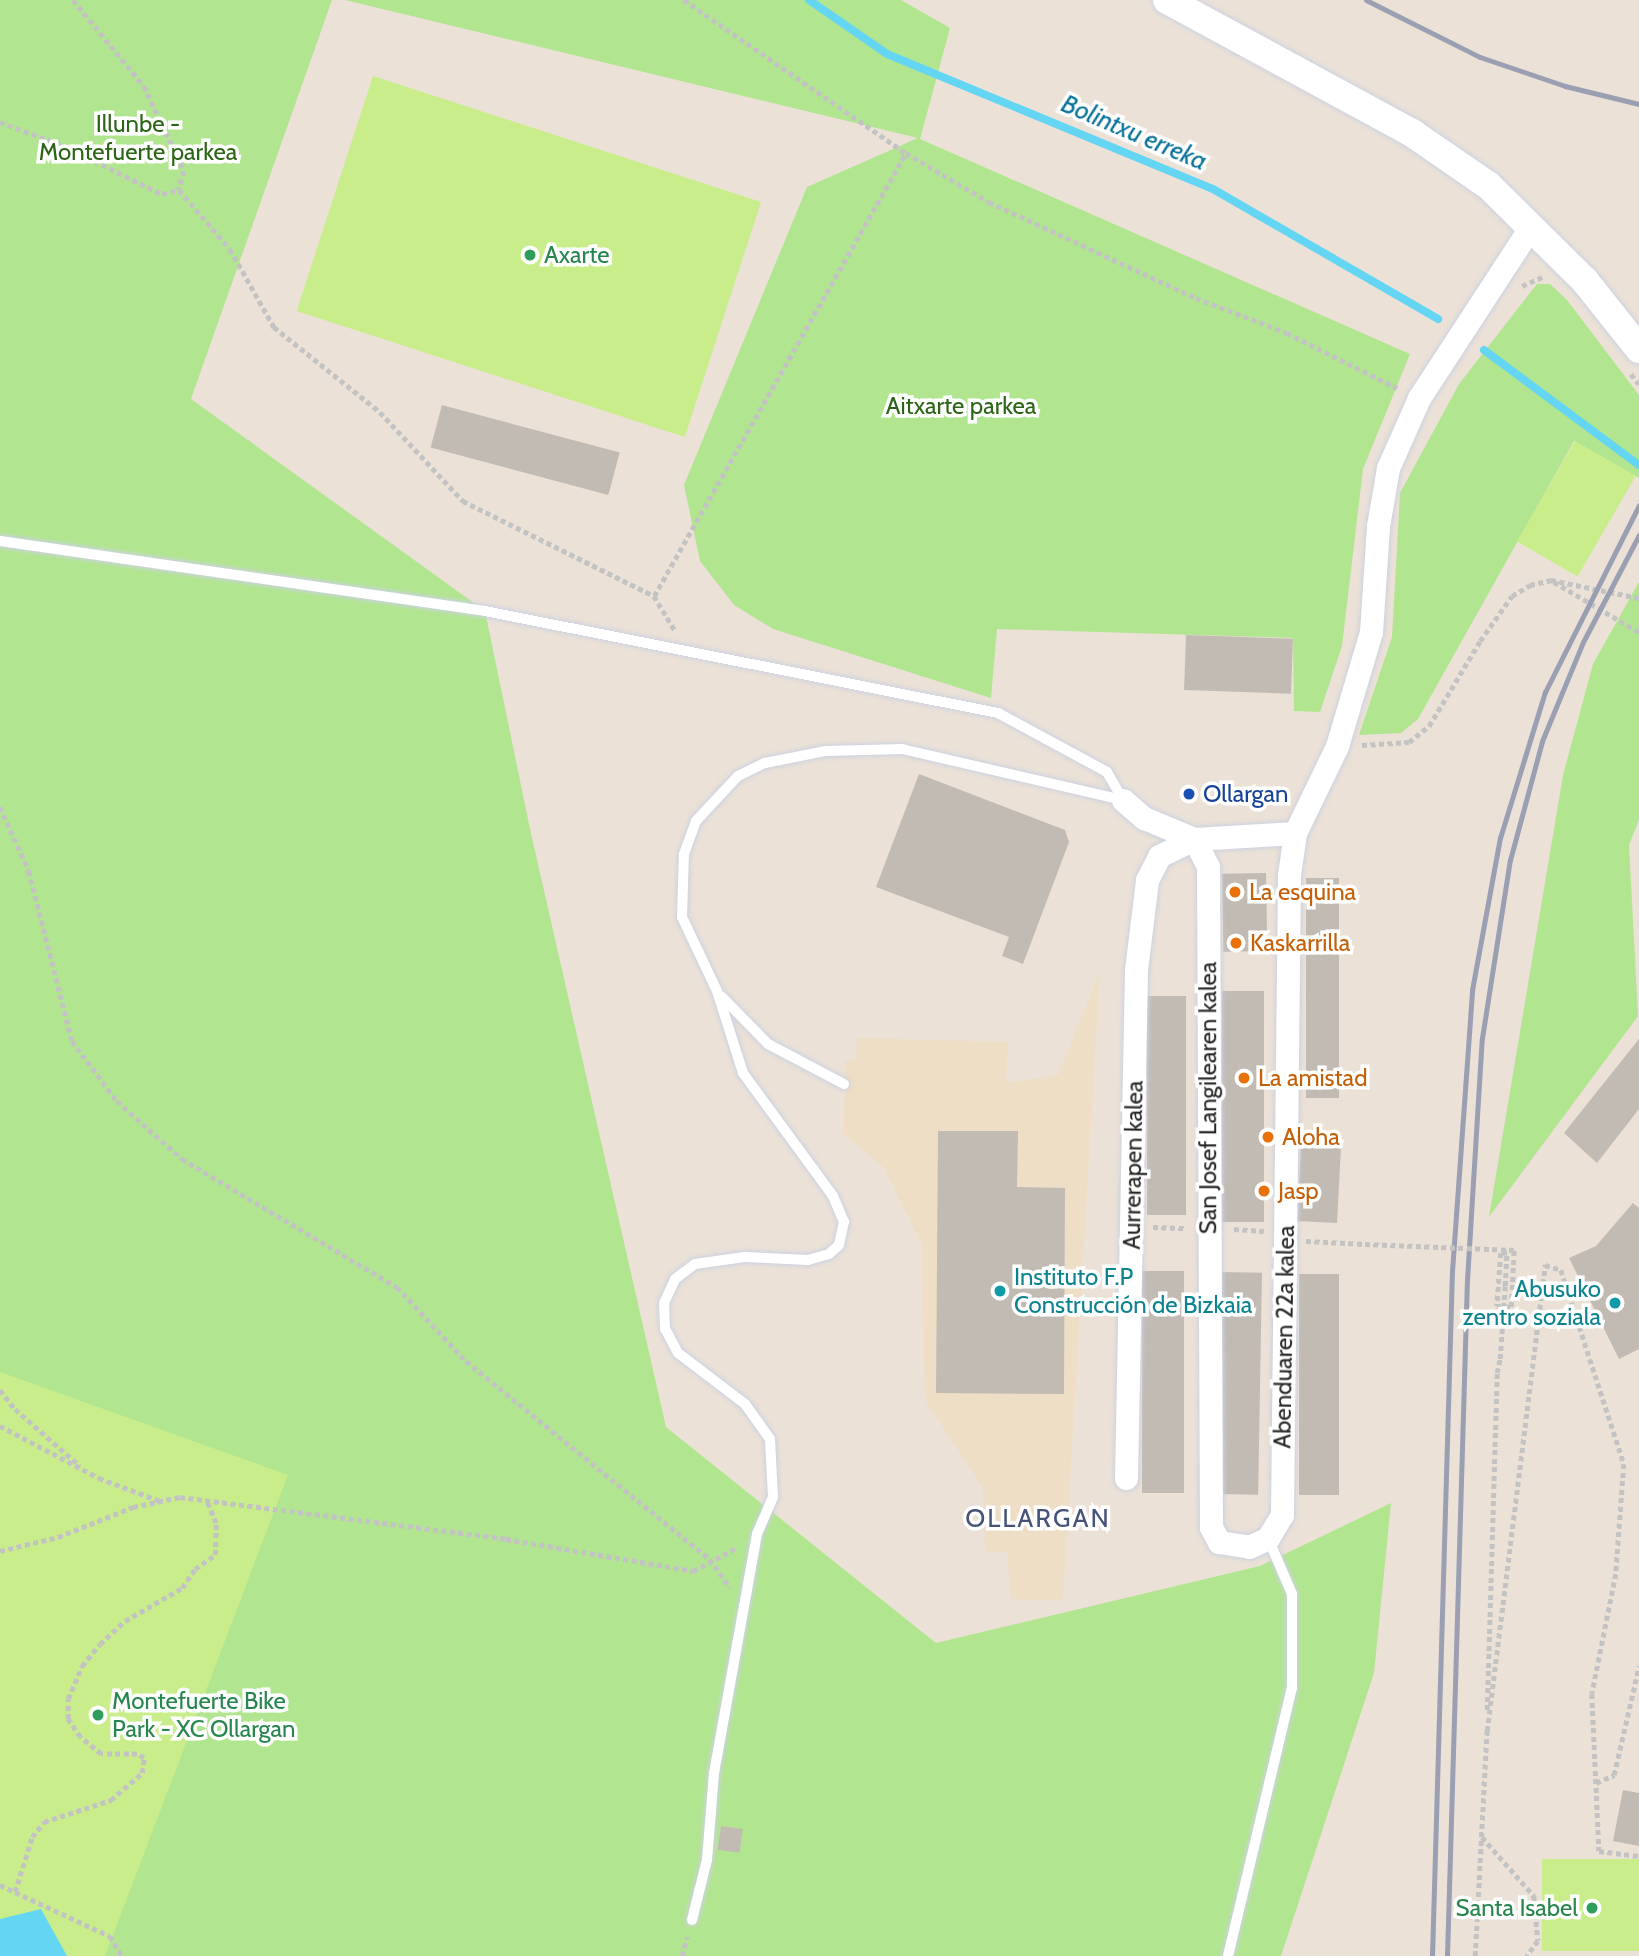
<!DOCTYPE html>
<html>
<head>
<meta charset="utf-8">
<style>
  body { margin:0 }
  #map { position:relative; width:1639px; height:1956px; overflow:hidden; background:#ebe1d7; font-family:Cabin,sans-serif }
  div>[style] { position:absolute }
  [style*='--x'] { left:calc(var(--x)*1px); top:calc(var(--y)*1px); width:calc(var(--w)*1px); rotate:calc(var(--a)*1deg) }
  .education>* { inset:0; background:#eedec5 }
  .green>* { inset:0; background:#b2e590 }
  .pitch>* { inset:0; background:#c9ed8b; transform-origin:0 0 }
  .water>* { inset:0; background:#64d6f3 }
  .stream>* { height:8px; margin:-4px; padding:0 4px; transform-origin:4px; border-radius:4px; background:#64d6f3 }
  .building>* { inset:0; background:#c2bbb4; transform-origin:0 0 }
  .path>* { height:4.5px; margin-top:-2.25px; transform-origin:0; background:repeating-linear-gradient(90deg,#c3c3c3 0 5px,transparent 0 8.5px) }
  .roads { filter:drop-shadow(0 0 2px #ccd2e1) drop-shadow(0 0 2px #ccd2e1) }
  .service>* { height:10px; margin:-5px; padding:0 5px; transform-origin:5px; border-radius:5px; background:#fff }
  .minor>* { height:23px; margin:-11.5px; padding:0 11.5px; transform-origin:11.5px; border-radius:11.5px; background:#fff }
  .tertiary>* { height:28px; margin:-14px; padding:0 14px; transform-origin:14px; border-radius:14px; background:#fff }
  .rail>* { height:5px; margin:-2.5px; padding:0 2.5px; transform-origin:2.5px; border-radius:2.5px; background:#9a9fb2 }
  .path-bridge>* { height:4.5px; margin-top:-2.25px; transform-origin:0; background:repeating-linear-gradient(90deg,#c3c3c3 0 5px,transparent 0 8.5px) }
  .dots>* { width:19px; height:19px; translate:-50% -50%; box-sizing:border-box; border:4px solid #fff; border-radius:50% }
  span { translate:-50% -50%; white-space:nowrap; text-align:center; line-height:1.15; -webkit-text-stroke:7px #fff; paint-order:stroke }
  .park-label { font-size:24px; color:#2b6516 }
  .leisure-label { font-size:24px; color:#27864d }
  .left { translate:0 -50%; text-align:left }
  .right { translate:-100% -50%; text-align:right }
  .transit-label { font-size:24px; color:#164399 }
  .food-label { font-size:24px; color:#c56008 }
  .street-label { font-size:24px; color:#272727 }
  .culture-label { font-size:24px; color:#0d838f }
  .water-label { font-size:26px; color:#07719a; font-style:italic }
  .neighbourhood-label { font-size:26px; color:#465278; letter-spacing:2px }
</style>
</head>
<body>
<div id="map">
  <div class="education">
    <div style="clip-path:polygon(1100px 972px,1063px 1601px,1011px 1599px,1007px 1551px,985px 1553px,983px 1488px,925px 1400px,922px 1245px,884px 1168px,844px 1134px,845px 1061px,856px 1060px,857px 1038px,1008px 1042px,1006px 1083px,1058px 1075px)"></div>
  </div>
  <div class="green">
    <div style="clip-path:polygon(0 0,332px 0,191px 399px,485px 611px,530px 829px,666px 1427px,936px 1643px,1260px 1566px,1391px 1503px,1374px 1673px,1281px 1956px,0 1956px)"></div>
    <div style="clip-path:polygon(345px 0,901px 0,950px 28px,920px 139px,1410px 354px,1363px 469px,1342px 646px,1320px 712px,1294px 711px,1293px 638px,997px 629px,991px 698px,773px 629px,734px 605px,700px 561px,684px 485px,807px 187px,918px 138px)"></div>
    <div style="clip-path:polygon(1537px 284px,1550px 284px,1567px 300px,1639px 395px,1639px 478px,1574px 441px,1418px 719px,1401px 733px,1359px 735px,1392px 637px,1400px 493px,1459px 384px)"></div>
    <div style="clip-path:polygon(1639px 582px,1639px 820px,1629px 845px,1638px 1016px,1489px 1217px,1563px 775px,1593px 664px)"></div>
  </div>
  <div class="pitch">
    <div style="left:373px;top:76px;width:408px;height:247px;rotate:18deg"></div>
    <div style="left:1575px;top:441px;width:70px;height:116px;rotate:30deg"></div>
    <div style="clip-path:polygon(0 1372px,288px 1475px,105px 1956px,0 1956px)"></div>
    <div style="left:1639px;top:1859px;width:92px;height:97px;rotate:90deg"></div>
  </div>
  <div class="water">
    <div style="clip-path:polygon(41px 1909px,67px 1956px,0 1956px,0 1919px)"></div>
  </div>
  <div class="stream">
    <div style="--x:809;--y:0;--w:95;--a:34.7"></div>
    <div style="--x:887;--y:54;--w:353;--a:22.5"></div>
    <div style="--x:1213;--y:189;--w:260;--a:30"></div>
    <div style="--x:1484;--y:350;--w:193;--a:36.6"></div>
  </div>
  <div class="building">
    <div style="left:442px;top:405px;width:184px;height:44px;rotate:15deg"></div>
    <div style="left:1186px;top:635px;width:107px;height:55px;rotate:2deg"></div>
    <div style="clip-path:polygon(919px 774px,1065px 830px,1069px 842px,1023px 964px,1002px 956px,1009px 937px,876px 887px)"></div>
    <div style="left:1266px;top:873px;width:78px;height:44px;rotate:89deg"></div>
    <div style="left:1306px;top:878px;width:33px;height:220px"></div>
    <div style="left:1222px;top:991px;width:42px;height:231px"></div>
    <div style="left:1147px;top:996px;width:39px;height:219px"></div>
    <div style="clip-path:polygon(1639px 1039px,1639px 1109px,1597px 1163px,1564px 1133px)"></div>
    <div style="clip-path:polygon(938px 1131px,1018px 1131px,1017px 1187px,1065px 1188px,1064px 1394px,936px 1393px)"></div>
    <div style="left:1301px;top:1146px;width:40px;height:75px;rotate:3deg"></div>
    <div style="clip-path:polygon(1633px 1203px,1639px 1208px,1639px 1349px,1619px 1359px,1569px 1258px,1596px 1246px)"></div>
    <div style="left:1142px;top:1271px;width:42px;height:222px"></div>
    <div style="left:1221px;top:1272px;width:41px;height:222px;rotate:1deg"></div>
    <div style="left:1299px;top:1274px;width:40px;height:221px"></div>
    <div style="clip-path:polygon(1623px 1790px,1639px 1793px,1639px 1846px,1613px 1841px)"></div>
    <div style="left:721px;top:1826px;width:22px;height:24px;rotate:8deg"></div>
  </div>
  <div class="path">
    <div style="--x:73;--y:0;--w:112;--a:50.5"></div>
    <div style="--x:144;--y:86;--w:94;--a:64.8"></div>
    <div style="--x:184;--y:171;--w:20;--a:105"></div>
    <div style="--x:179;--y:190;--w:78;--a:49.2"></div>
    <div style="--x:230;--y:249;--w:90;--a:60.6"></div>
    <div style="--x:274;--y:327;--w:136;--a:38.7"></div>
    <div style="--x:380;--y:412;--w:122;--a:47"></div>
    <div style="--x:463;--y:501;--w:213;--a:26.4"></div>
    <div style="--x:654;--y:596;--w:42;--a:58.6"></div>
    <div style="--x:684;--y:0;--w:270;--a:34.6"></div>
    <div style="--x:906;--y:153;--w:96;--a:30.6"></div>
    <div style="--x:989;--y:202;--w:228;--a:24.9"></div>
    <div style="--x:1196;--y:298;--w:97;--a:21"></div>
    <div style="--x:1287;--y:333;--w:123;--a:26.6"></div>
    <div style="--x:0;--y:122;--w:68;--a:20.6"></div>
    <div style="--x:64;--y:146;--w:109;--a:26.1"></div>
    <div style="--x:162;--y:194;--w:17;--a:-13"></div>
    <div style="--x:1522;--y:286;--w:22;--a:-24"></div>
    <div style="--x:1631;--y:374;--w:13;--a:51"></div>
    <div style="--x:1554;--y:582;--w:99;--a:30.5"></div>
    <div style="--x:654;--y:596;--w:510;--a:-60.37"></div>
    <div style="--x:1362;--y:745;--w:47;--a:-3.7"></div>
    <div style="--x:1409;--y:742;--w:26;--a:-39"></div>
    <div style="--x:1429;--y:726;--w:99;--a:-59"></div>
    <div style="--x:1480;--y:641;--w:55;--a:-54.6"></div>
    <div style="--x:1512;--y:596;--w:21;--a:-31"></div>
    <div style="--x:1530;--y:585;--w:22;--a:-13"></div>
    <div style="--x:1551;--y:580;--w:90;--a:11.6"></div>
    <div style="--x:0;--y:807;--w:70;--a:65.6"></div>
    <div style="--x:29;--y:871;--w:175;--a:75.8"></div>
    <div style="--x:72;--y:1041;--w:75;--a:53.1"></div>
    <div style="--x:117;--y:1101;--w:87;--a:41.7"></div>
    <div style="--x:182;--y:1159;--w:250;--a:30.8"></div>
    <div style="--x:397;--y:1287;--w:101;--a:47"></div>
    <div style="--x:466;--y:1361;--w:314;--a:39.1"></div>
    <div style="--x:710;--y:1559;--w:35;--a:55"></div>
    <div style="--x:1153;--y:1227;--w:34;--a:2"></div>
    <div style="--x:1234;--y:1229;--w:30;--a:4"></div>
    <div style="--x:1306;--y:1241;--w:59;--a:2.9"></div>
    <div style="--x:0;--y:1390;--w:24;--a:52"></div>
    <div style="--x:15;--y:1409;--w:86;--a:41.2"></div>
    <div style="--x:0;--y:1426;--w:112;--a:27.7"></div>
    <div style="--x:99;--y:1478;--w:65;--a:20.7"></div>
    <div style="--x:0;--y:1551;--w:60;--a:-13.6"></div>
    <div style="--x:58;--y:1537;--w:81;--a:-21.8"></div>
    <div style="--x:133;--y:1507;--w:48;--a:-12"></div>
    <div style="--x:180;--y:1497;--w:329;--a:7.3"></div>
    <div style="--x:506;--y:1539;--w:190;--a:9.7"></div>
    <div style="--x:693;--y:1571;--w:49;--a:-28.1"></div>
    <div style="--x:1487;--y:1710;--w:337;--a:-88.3"></div>
    <div style="--x:1497;--y:1373;--w:14;--a:-78"></div>
    <div style="--x:1500;--y:1359;--w:73;--a:-86.1"></div>
    <div style="--x:1505;--y:1286;--w:33;--a:-87"></div>
    <div style="--x:1507;--y:1253;--w:6;--a:180"></div>
    <div style="--x:1501;--y:1253;--w:53;--a:94.3"></div>
    <div style="--x:1497;--y:1306;--w:14;--a:4"></div>
    <div style="--x:1511;--y:1307;--w:57;--a:-87"></div>
    <div style="--x:1487;--y:1731;--w:470;--a:-82.9"></div>
    <div style="--x:1545;--y:1265;--w:17;--a:17"></div>
    <div style="--x:1561;--y:1270;--w:204;--a:72"></div>
    <div style="--x:1624;--y:1464;--w:110;--a:94.2"></div>
    <div style="--x:1616;--y:1574;--w:122;--a:101.3"></div>
    <div style="--x:1592;--y:1694;--w:157;--a:87.4"></div>
    <div style="--x:1599;--y:1851;--w:40;--a:7.1"></div>
    <div style="--x:1596;--y:1783;--w:20;--a:-24"></div>
    <div style="--x:1614;--y:1775;--w:112;--a:-77.1"></div>
    <div style="--x:1482;--y:1837;--w:79;--a:48.6"></div>
    <div style="--x:1534;--y:1896;--w:45;--a:84.9"></div>
    <div style="--x:1538;--y:1941;--w:19;--a:126"></div>
    <div style="--x:0;--y:1885;--w:121;--a:24.9"></div>
    <div style="--x:110;--y:1936;--w:23;--a:59"></div>
    <div style="--x:15;--y:1892;--w:58;--a:-72.8"></div>
    <div style="--x:32;--y:1837;--w:19;--a:-51"></div>
    <div style="--x:44;--y:1822;--w:71;--a:-18.2"></div>
    <div style="--x:111;--y:1800;--w:41;--a:-41.1"></div>
    <div style="--x:142;--y:1773;--w:15;--a:-82"></div>
    <div style="--x:144;--y:1758;--w:8;--a:-150"></div>
    <div style="--x:137;--y:1754;--w:36;--a:180"></div>
    <div style="--x:101;--y:1754;--w:27;--a:-141"></div>
    <div style="--x:80;--y:1737;--w:22;--a:-124"></div>
    <div style="--x:68;--y:1719;--w:20;--a:-90"></div>
    <div style="--x:68;--y:1699;--w:36;--a:-67"></div>
    <div style="--x:82;--y:1666;--w:28;--a:-51"></div>
    <div style="--x:100;--y:1644;--w:34;--a:-43"></div>
    <div style="--x:125;--y:1621;--w:66;--a:-30.1"></div>
    <div style="--x:182;--y:1588;--w:23;--a:-56"></div>
    <div style="--x:195;--y:1569;--w:24;--a:-35"></div>
    <div style="--x:215;--y:1555;--w:32;--a:-88"></div>
    <div style="--x:216;--y:1523;--w:25;--a:-113"></div>
    <div style="--x:682;--y:1956;--w:20;--a:-75"></div>
    <div style="--x:1475;--y:1956;--w:226;--a:-87"></div>
  </div>
  <div class="roads">
    <div class="service">
      <div style="--x:0;--y:541;--w:490;--a:8.2"></div>
      <div style="--x:485;--y:611;--w:523;--a:11.25"></div>
      <div style="--x:998;--y:713;--w:124;--a:28.4"></div>
      <div style="--x:1107;--y:772;--w:32;--a:60"></div>
      <div style="--x:721;--y:996;--w:67;--a:45.6"></div>
      <div style="--x:768;--y:1044;--w:86;--a:27.8"></div>
      <div style="--x:692;--y:1920;--w:62;--a:-76"></div>
      <div style="--x:707;--y:1860;--w:87;--a:-85.4"></div>
      <div style="--x:714;--y:1773;--w:243;--a:-79.8"></div>
      <div style="--x:757;--y:1534;--w:40;--a:-66.6"></div>
      <div style="--x:773;--y:1497;--w:58;--a:-93"></div>
      <div style="--x:770;--y:1439;--w:43;--a:-125.5"></div>
      <div style="--x:745;--y:1404;--w:84;--a:-142.7"></div>
      <div style="--x:678;--y:1353;--w:27;--a:-118"></div>
      <div style="--x:665;--y:1329;--w:26;--a:-92"></div>
      <div style="--x:664;--y:1303;--w:26;--a:-65"></div>
      <div style="--x:675;--y:1279;--w:25;--a:-37"></div>
      <div style="--x:695;--y:1264;--w:50;--a:-8"></div>
      <div style="--x:745;--y:1257;--w:63;--a:2.7"></div>
      <div style="--x:808;--y:1260;--w:22;--a:-16"></div>
      <div style="--x:829;--y:1254;--w:13;--a:-42"></div>
      <div style="--x:839;--y:1245;--w:24;--a:-78"></div>
      <div style="--x:844;--y:1222;--w:28;--a:-113"></div>
      <div style="--x:833;--y:1196;--w:152;--a:-126.2"></div>
      <div style="--x:743;--y:1073;--w:86;--a:-107.6"></div>
      <div style="--x:717;--y:991;--w:82;--a:-115.3"></div>
      <div style="--x:682;--y:917;--w:63;--a:-88.2"></div>
      <div style="--x:684;--y:854;--w:35;--a:-70"></div>
      <div style="--x:696;--y:821;--w:62;--a:-47"></div>
      <div style="--x:738;--y:776;--w:30;--a:-26"></div>
      <div style="--x:765;--y:763;--w:61;--a:-11.3"></div>
      <div style="--x:825;--y:751;--w:77;--a:-1.5"></div>
      <div style="--x:902;--y:749;--w:227;--a:13"></div>
      <div style="--x:1228;--y:1956;--w:276;--a:-76.6"></div>
      <div style="--x:1292;--y:1688;--w:94;--a:-90"></div>
      <div style="--x:1292;--y:1594;--w:61;--a:-113.2"></div>
    </div>
    <div class="minor">
      <div style="--x:1123;--y:800;--w:28;--a:41"></div>
      <div style="--x:1144;--y:818;--w:54;--a:22.8"></div>
      <div style="--x:1194;--y:839;--w:31;--a:63"></div>
      <div style="--x:1208;--y:867;--w:660;--a:89.74"></div>
      <div style="--x:1211;--y:1527;--w:17;--a:62"></div>
      <div style="--x:1219;--y:1542;--w:30;--a:9"></div>
      <div style="--x:1249;--y:1547;--w:21;--a:-25"></div>
      <div style="--x:1268;--y:1538;--w:27;--a:-59"></div>
      <div style="--x:1282;--y:1515;--w:640;--a:-89.37"></div>
      <div style="--x:1289;--y:875;--w:42;--a:-81.9"></div>
      <div style="--x:1295;--y:833;--w:97;--a:-64.2"></div>
      <div style="--x:1337;--y:746;--w:119;--a:-73.4"></div>
      <div style="--x:1371;--y:632;--w:106;--a:-86.2"></div>
      <div style="--x:1378;--y:526;--w:59;--a:-80.2"></div>
      <div style="--x:1388;--y:468;--w:77;--a:-66.1"></div>
      <div style="--x:1419;--y:398;--w:205;--a:-56.9"></div>
      <div style="--x:1126;--y:1478;--w:508;--a:-88.87"></div>
      <div style="--x:1136;--y:970;--w:91;--a:-83"></div>
      <div style="--x:1147;--y:880;--w:27;--a:-63"></div>
      <div style="--x:1159;--y:856;--w:39;--a:-26"></div>
      <div style="--x:1194;--y:839;--w:101;--a:-3.4"></div>
    </div>
    <div class="tertiary">
      <div style="--x:1167;--y:0;--w:279;--a:28.5"></div>
      <div style="--x:1412;--y:133;--w:93;--a:34.5"></div>
      <div style="--x:1489;--y:186;--w:135;--a:44.7"></div>
      <div style="--x:1585;--y:281;--w:87;--a:51.5"></div>
    </div>
  </div>
  <div class="rail">
    <div style="--x:1366;--y:0;--w:127;--a:26.6"></div>
    <div style="--x:1480;--y:57;--w:90;--a:18.8"></div>
    <div style="--x:1565;--y:86;--w:76;--a:13.7"></div>
    <div style="--x:1432;--y:1956;--w:685;--a:-88.33"></div>
    <div style="--x:1452;--y:1271;--w:282;--a:-85.9"></div>
    <div style="--x:1472;--y:990;--w:155;--a:-79.6"></div>
    <div style="--x:1500;--y:838;--w:153;--a:-72.9"></div>
    <div style="--x:1545;--y:692;--w:209;--a:-63.3"></div>
    <div style="--x:1447;--y:1956;--w:676;--a:-88.31"></div>
    <div style="--x:1467;--y:1280;--w:242;--a:-86.5"></div>
    <div style="--x:1482;--y:1038;--w:180;--a:-81.1"></div>
    <div style="--x:1510;--y:860;--w:123;--a:-74.9"></div>
    <div style="--x:1542;--y:741;--w:107;--a:-67.5"></div>
    <div style="--x:1583;--y:642;--w:121;--a:-62.4"></div>
  </div>
  <div class="path-bridge">
    <div style="--x:1365;--y:1244;--w:149;--a:2.3"></div>
  </div>
  <div class="dots">
    <div style="left:530px;top:255px;background:#2e9e5b"></div>
    <div style="left:1189px;top:794px;background:#1a4fb4"></div>
    <div style="left:1235px;top:892px;background:#e8710a"></div>
    <div style="left:1236px;top:943px;background:#e8710a"></div>
    <div style="left:1244px;top:1078px;background:#e8710a"></div>
    <div style="left:1268px;top:1137px;background:#e8710a"></div>
    <div style="left:1264px;top:1191px;background:#e8710a"></div>
    <div style="left:1000px;top:1291px;background:#0f9aa8"></div>
    <div style="left:1615px;top:1303px;background:#0f9aa8"></div>
    <div style="left:98px;top:1715px;background:#2e9e5b"></div>
    <div style="left:1592px;top:1908px;background:#2e9e5b"></div>
  </div>
  <div class="park-label">
    <span style="left:138px;top:138px">Illunbe -<br>Montefuerte parkea</span>
    <span style="left:961px;top:406px">Aitxarte parkea</span>
  </div>
  <div class="leisure-label">
    <span class="left" style="left:544px;top:255px">Axarte</span>
    <span class="left" style="left:112px;top:1715px">Montefuerte Bike<br>Park - XC Ollargan</span>
    <span class="right" style="left:1578px;top:1908px">Santa Isabel</span>
  </div>
  <div class="transit-label">
    <span class="left" style="left:1203px;top:794px">Ollargan</span>
  </div>
  <div class="food-label">
    <span class="left" style="left:1249px;top:892px">La esquina</span>
    <span class="left" style="left:1250px;top:943px">Kaskarrilla</span>
    <span class="left" style="left:1258px;top:1078px">La amistad</span>
    <span class="left" style="left:1282px;top:1137px">Aloha</span>
    <span class="left" style="left:1278px;top:1191px">Jasp</span>
  </div>
  <div class="street-label">
    <span style="left:1208px;top:1098px;rotate:-90deg">San Josef Langilearen kalea</span>
    <span style="left:1133px;top:1165px;rotate:-89deg">Aurrerapen kalea</span>
    <span style="left:1284px;top:1337px;rotate:-89deg">Abenduaren 22a kalea</span>
  </div>
  <div class="culture-label">
    <span class="left" style="left:1014px;top:1291px">Instituto F.P<br>Construcción de Bizkaia</span>
    <span class="right" style="left:1601px;top:1303px">Abusuko<br>zentro soziala</span>
  </div>
  <div class="water-label">
    <span style="left:1134px;top:133px;rotate:23deg">Bolintxu erreka</span>
  </div>
  <div class="neighbourhood-label">
    <span style="left:1038px;top:1519px">OLLARGAN</span>
  </div>
</div>
</body>
</html>
